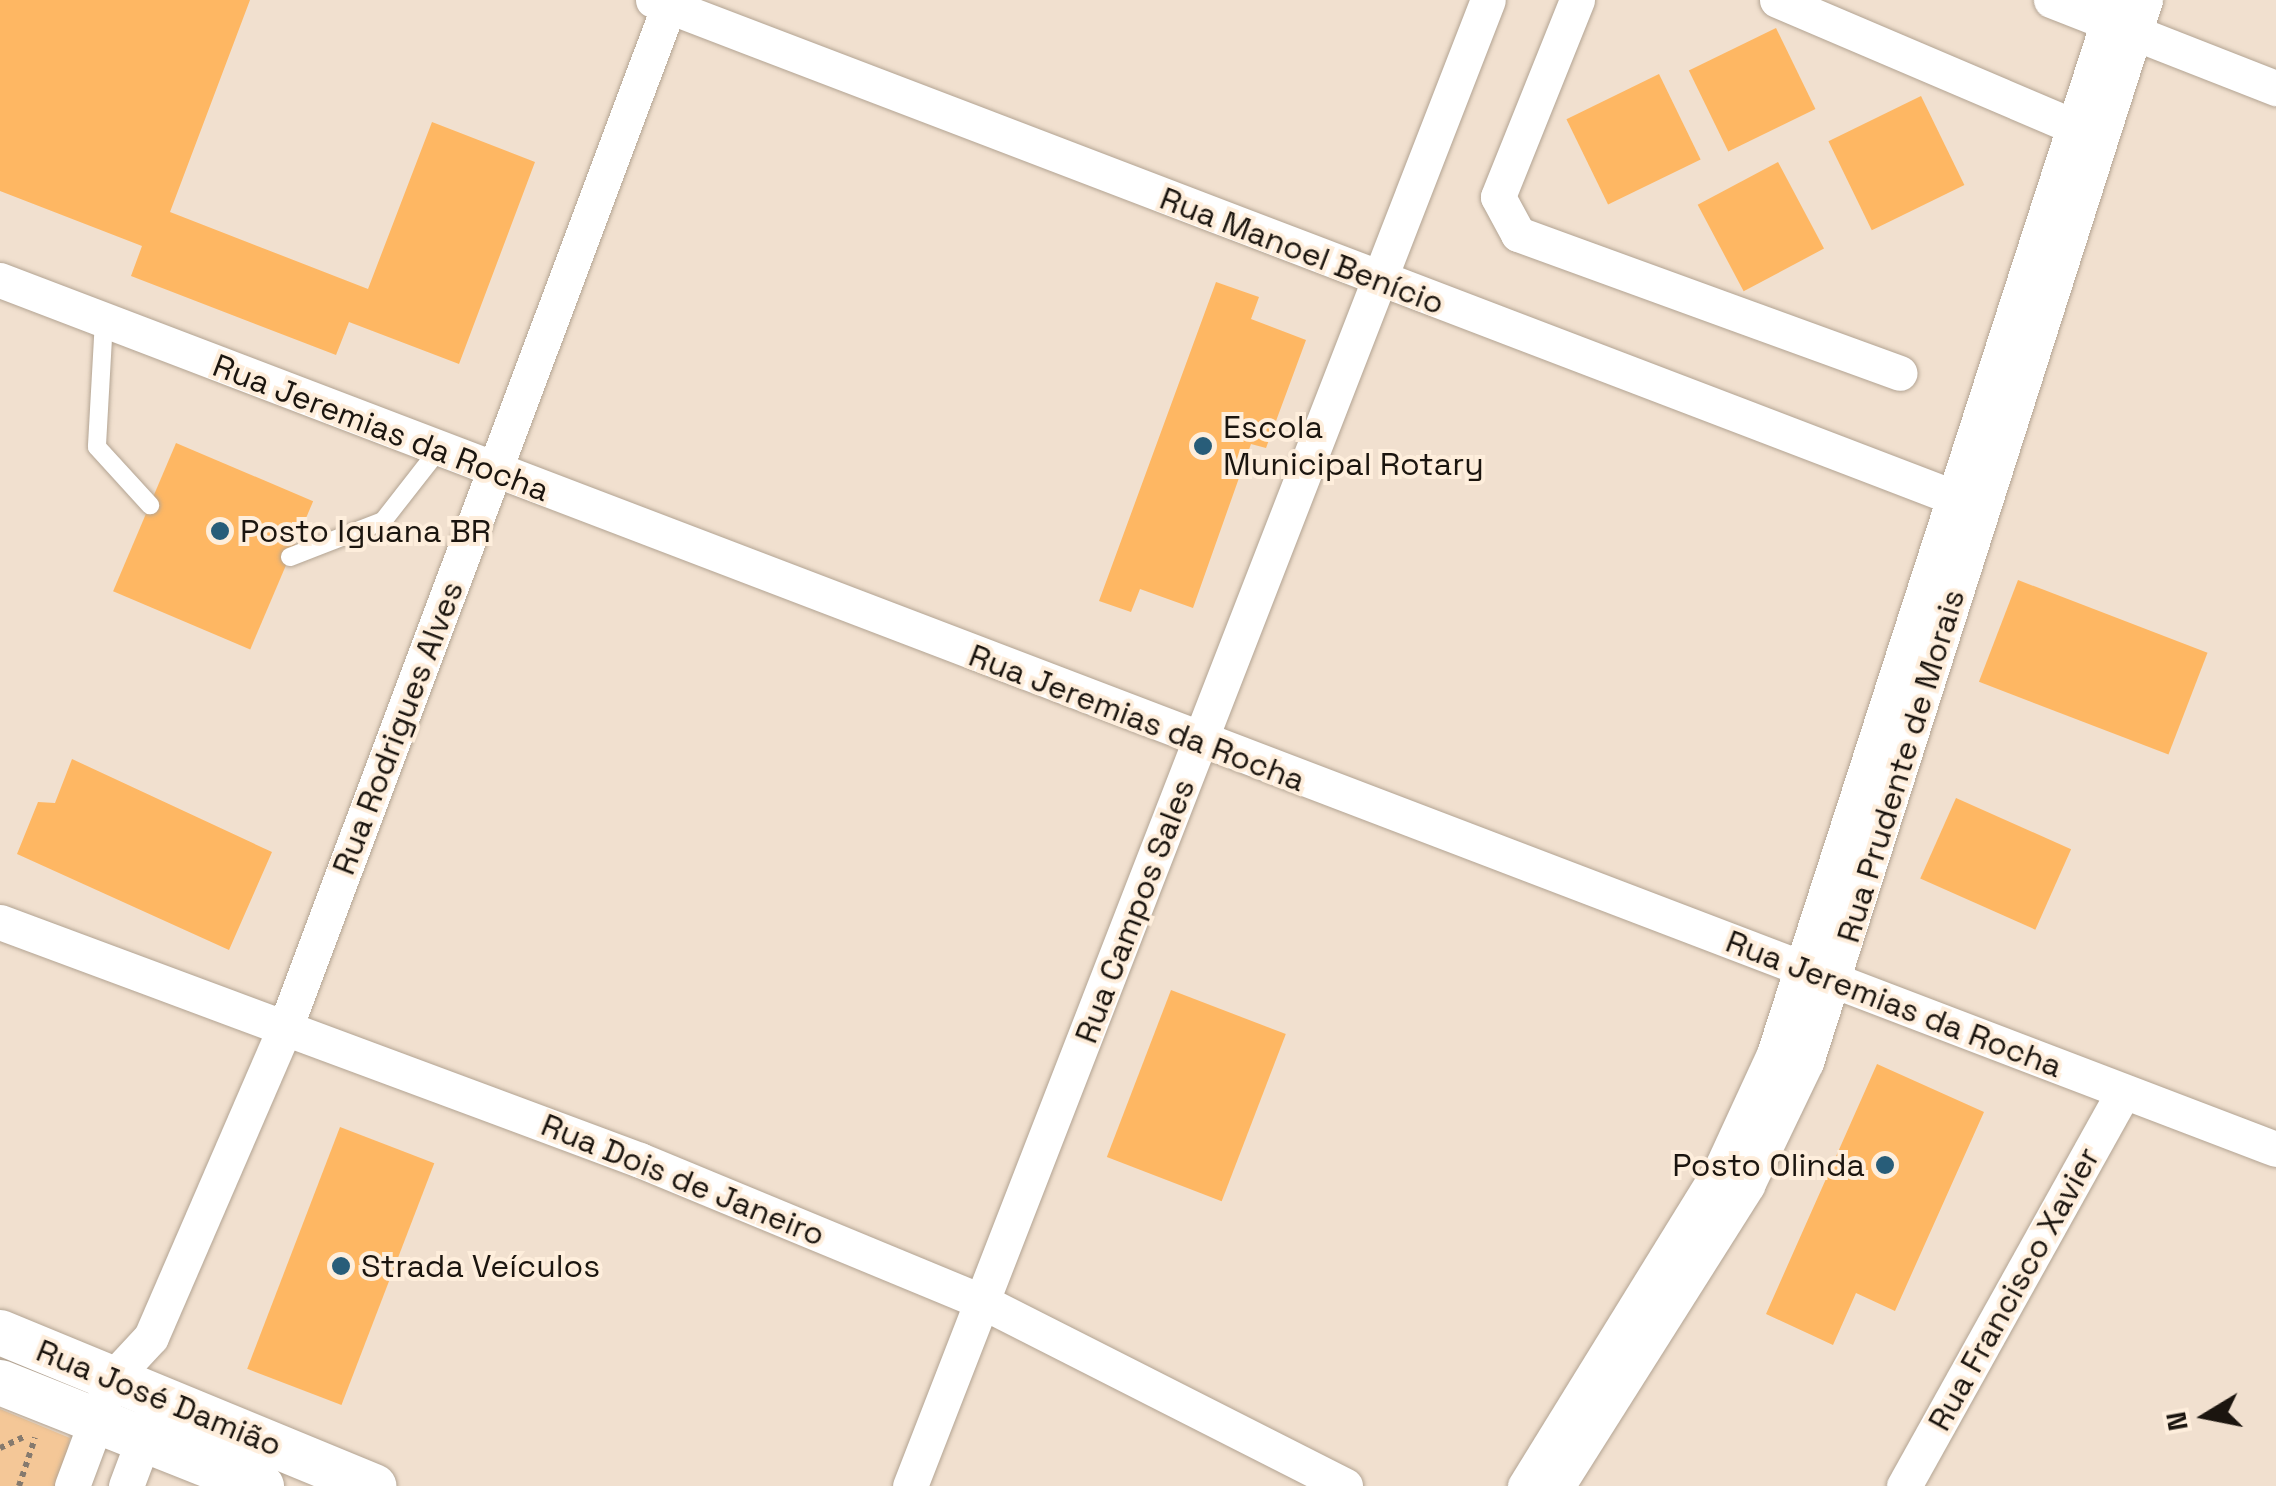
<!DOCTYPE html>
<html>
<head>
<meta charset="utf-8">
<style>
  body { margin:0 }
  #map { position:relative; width:2276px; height:1486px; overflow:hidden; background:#f1e0cf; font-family:"Space Grotesk",sans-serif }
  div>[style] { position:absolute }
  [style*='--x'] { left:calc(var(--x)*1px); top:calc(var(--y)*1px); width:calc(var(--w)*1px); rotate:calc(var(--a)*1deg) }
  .green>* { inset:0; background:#f4c797 }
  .building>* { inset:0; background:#feb763; transform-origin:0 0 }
  .path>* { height:6px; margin-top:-3px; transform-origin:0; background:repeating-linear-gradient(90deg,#857a6e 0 5px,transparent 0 10px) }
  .roads { filter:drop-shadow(0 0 2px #b3a493) drop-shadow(0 0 2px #b3a493) }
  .service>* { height:18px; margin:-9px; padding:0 9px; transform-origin:9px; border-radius:9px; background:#fff }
  .minor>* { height:35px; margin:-17.5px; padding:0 17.5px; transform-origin:17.5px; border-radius:17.5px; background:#fff }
  .tertiary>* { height:45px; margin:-22.5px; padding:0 22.5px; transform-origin:22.5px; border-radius:22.5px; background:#fff }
  .dots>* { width:28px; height:28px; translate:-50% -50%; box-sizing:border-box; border:5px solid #feeedc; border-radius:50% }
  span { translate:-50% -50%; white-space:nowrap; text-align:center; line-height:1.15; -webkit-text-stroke:8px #feeedc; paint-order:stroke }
  .street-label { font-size:32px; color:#1b150f }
  .poi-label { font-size:32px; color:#1b150f }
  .left { translate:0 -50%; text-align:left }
  .right { translate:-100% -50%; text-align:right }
  .north { position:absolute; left:2156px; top:1366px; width:100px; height:100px; -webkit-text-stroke:8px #feeedc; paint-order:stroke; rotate:260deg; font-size:28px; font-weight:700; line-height:40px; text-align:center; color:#1b150f }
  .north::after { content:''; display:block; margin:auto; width:35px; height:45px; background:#1b150f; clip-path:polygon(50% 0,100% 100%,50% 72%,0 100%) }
</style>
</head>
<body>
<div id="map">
  <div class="green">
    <div style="clip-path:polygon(0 1409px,70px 1438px,61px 1486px,0 1486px)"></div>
  </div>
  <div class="building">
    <div style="clip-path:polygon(0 0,250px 0,170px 212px,368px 289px,432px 122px,535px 162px,459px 364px,349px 322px,336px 355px,131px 276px,142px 246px,0 191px)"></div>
    <div style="left:1776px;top:28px;width:90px;height:97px;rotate:64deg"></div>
    <div style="left:1659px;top:74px;width:95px;height:103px;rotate:64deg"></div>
    <div style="left:1921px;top:96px;width:99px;height:103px;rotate:64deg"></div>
    <div style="left:1778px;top:162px;width:98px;height:91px;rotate:62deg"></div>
    <div style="clip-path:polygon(1216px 282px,1259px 297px,1251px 319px,1306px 340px,1266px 448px,1251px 444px,1193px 608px,1140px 589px,1131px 612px,1099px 601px)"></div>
    <div style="left:176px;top:443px;width:149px;height:161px;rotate:23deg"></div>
    <div style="left:2018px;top:580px;width:203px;height:109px;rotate:21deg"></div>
    <div style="clip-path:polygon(72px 759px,272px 852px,229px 950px,17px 854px,38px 802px,55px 803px)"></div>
    <div style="left:1956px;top:798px;width:126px;height:88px;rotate:24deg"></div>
    <div style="left:1171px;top:990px;width:123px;height:179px;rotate:21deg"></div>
    <div style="clip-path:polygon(1877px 1064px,1984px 1112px,1895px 1311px,1856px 1293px,1833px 1345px,1766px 1314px)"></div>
    <div style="left:340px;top:1127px;width:101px;height:259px;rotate:21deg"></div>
  </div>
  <div class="path">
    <div style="--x:0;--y:1448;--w:29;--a:-25"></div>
    <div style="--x:19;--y:1486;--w:51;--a:-71.6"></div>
  </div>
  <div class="roads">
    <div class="service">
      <div style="--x:104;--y:320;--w:127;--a:93.2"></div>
      <div style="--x:97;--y:447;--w:79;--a:47.6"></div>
      <div style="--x:290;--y:557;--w:100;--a:-21.2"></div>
      <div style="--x:383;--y:521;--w:88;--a:-52"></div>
    </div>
    <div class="minor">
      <div style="--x:653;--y:0;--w:1392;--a:20.92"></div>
      <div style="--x:1577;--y:0;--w:212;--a:111.9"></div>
      <div style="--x:1498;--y:197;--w:42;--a:61.6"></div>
      <div style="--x:1518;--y:234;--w:406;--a:20"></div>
      <div style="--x:1777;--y:0;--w:321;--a:23.1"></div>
      <div style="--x:2051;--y:0;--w:242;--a:21.4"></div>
      <div style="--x:0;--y:280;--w:2436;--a:20.9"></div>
      <div style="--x:0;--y:922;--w:683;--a:20.4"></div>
      <div style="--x:640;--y:1160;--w:371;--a:22.5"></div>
      <div style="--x:983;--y:1302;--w:406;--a:26.9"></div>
      <div style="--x:72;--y:1486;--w:114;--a:-69.5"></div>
      <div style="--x:112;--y:1379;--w:57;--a:-47.1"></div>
      <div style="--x:151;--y:1337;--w:337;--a:-66.6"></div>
      <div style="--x:285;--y:1028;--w:1098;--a:-69.42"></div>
      <div style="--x:126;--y:1486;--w:74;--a:-69.4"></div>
      <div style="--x:910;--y:1486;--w:1594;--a:-68.75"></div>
      <div style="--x:1525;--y:1486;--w:375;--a:-58.3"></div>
      <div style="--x:1722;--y:1167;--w:124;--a:-65.3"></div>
      <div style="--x:1774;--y:1054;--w:1108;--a:-72.07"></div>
      <div style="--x:1557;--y:1486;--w:356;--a:-57.7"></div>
      <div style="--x:1747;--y:1185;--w:136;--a:-64.4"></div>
      <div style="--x:1806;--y:1062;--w:1115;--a:-72.3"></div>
      <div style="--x:1904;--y:1486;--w:451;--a:-60.9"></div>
    </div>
    <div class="tertiary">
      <div style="--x:0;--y:1332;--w:404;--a:22.4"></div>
      <div style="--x:0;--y:1382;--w:281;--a:21.7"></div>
    </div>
  </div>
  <div class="dots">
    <div style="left:1203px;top:446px;background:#285d79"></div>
    <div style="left:220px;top:531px;background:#285d79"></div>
    <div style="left:1885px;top:1165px;background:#285d79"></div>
    <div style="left:341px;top:1266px;background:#285d79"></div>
  </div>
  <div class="street-label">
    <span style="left:1302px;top:251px;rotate:21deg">Rua Manoel Benício</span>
    <span style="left:381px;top:428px;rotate:21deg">Rua Jeremias da Rocha</span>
    <span style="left:1137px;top:718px;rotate:21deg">Rua Jeremias da Rocha</span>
    <span style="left:398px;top:728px;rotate:-69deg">Rua Rodrigues Alves</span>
    <span style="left:1901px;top:766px;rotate:-73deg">Rua Prudente de Morais</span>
    <span style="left:1135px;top:911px;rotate:-69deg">Rua Campos Sales</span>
    <span style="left:1894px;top:1004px;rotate:21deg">Rua Jeremias da Rocha</span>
    <span style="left:683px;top:1180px;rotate:22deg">Rua Dois de Janeiro</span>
    <span style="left:2014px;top:1289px;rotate:-61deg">Rua Francisco Xavier</span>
    <span style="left:159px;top:1398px;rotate:22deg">Rua José Damião</span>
  </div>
  <div class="poi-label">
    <span class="left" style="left:1223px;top:446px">Escola<br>Municipal Rotary</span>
    <span class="left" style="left:240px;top:531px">Posto Iguana BR</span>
    <span class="right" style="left:1865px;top:1165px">Posto Olinda</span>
    <span class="left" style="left:361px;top:1266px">Strada Veículos</span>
  </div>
  <div class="north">N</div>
</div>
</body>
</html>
